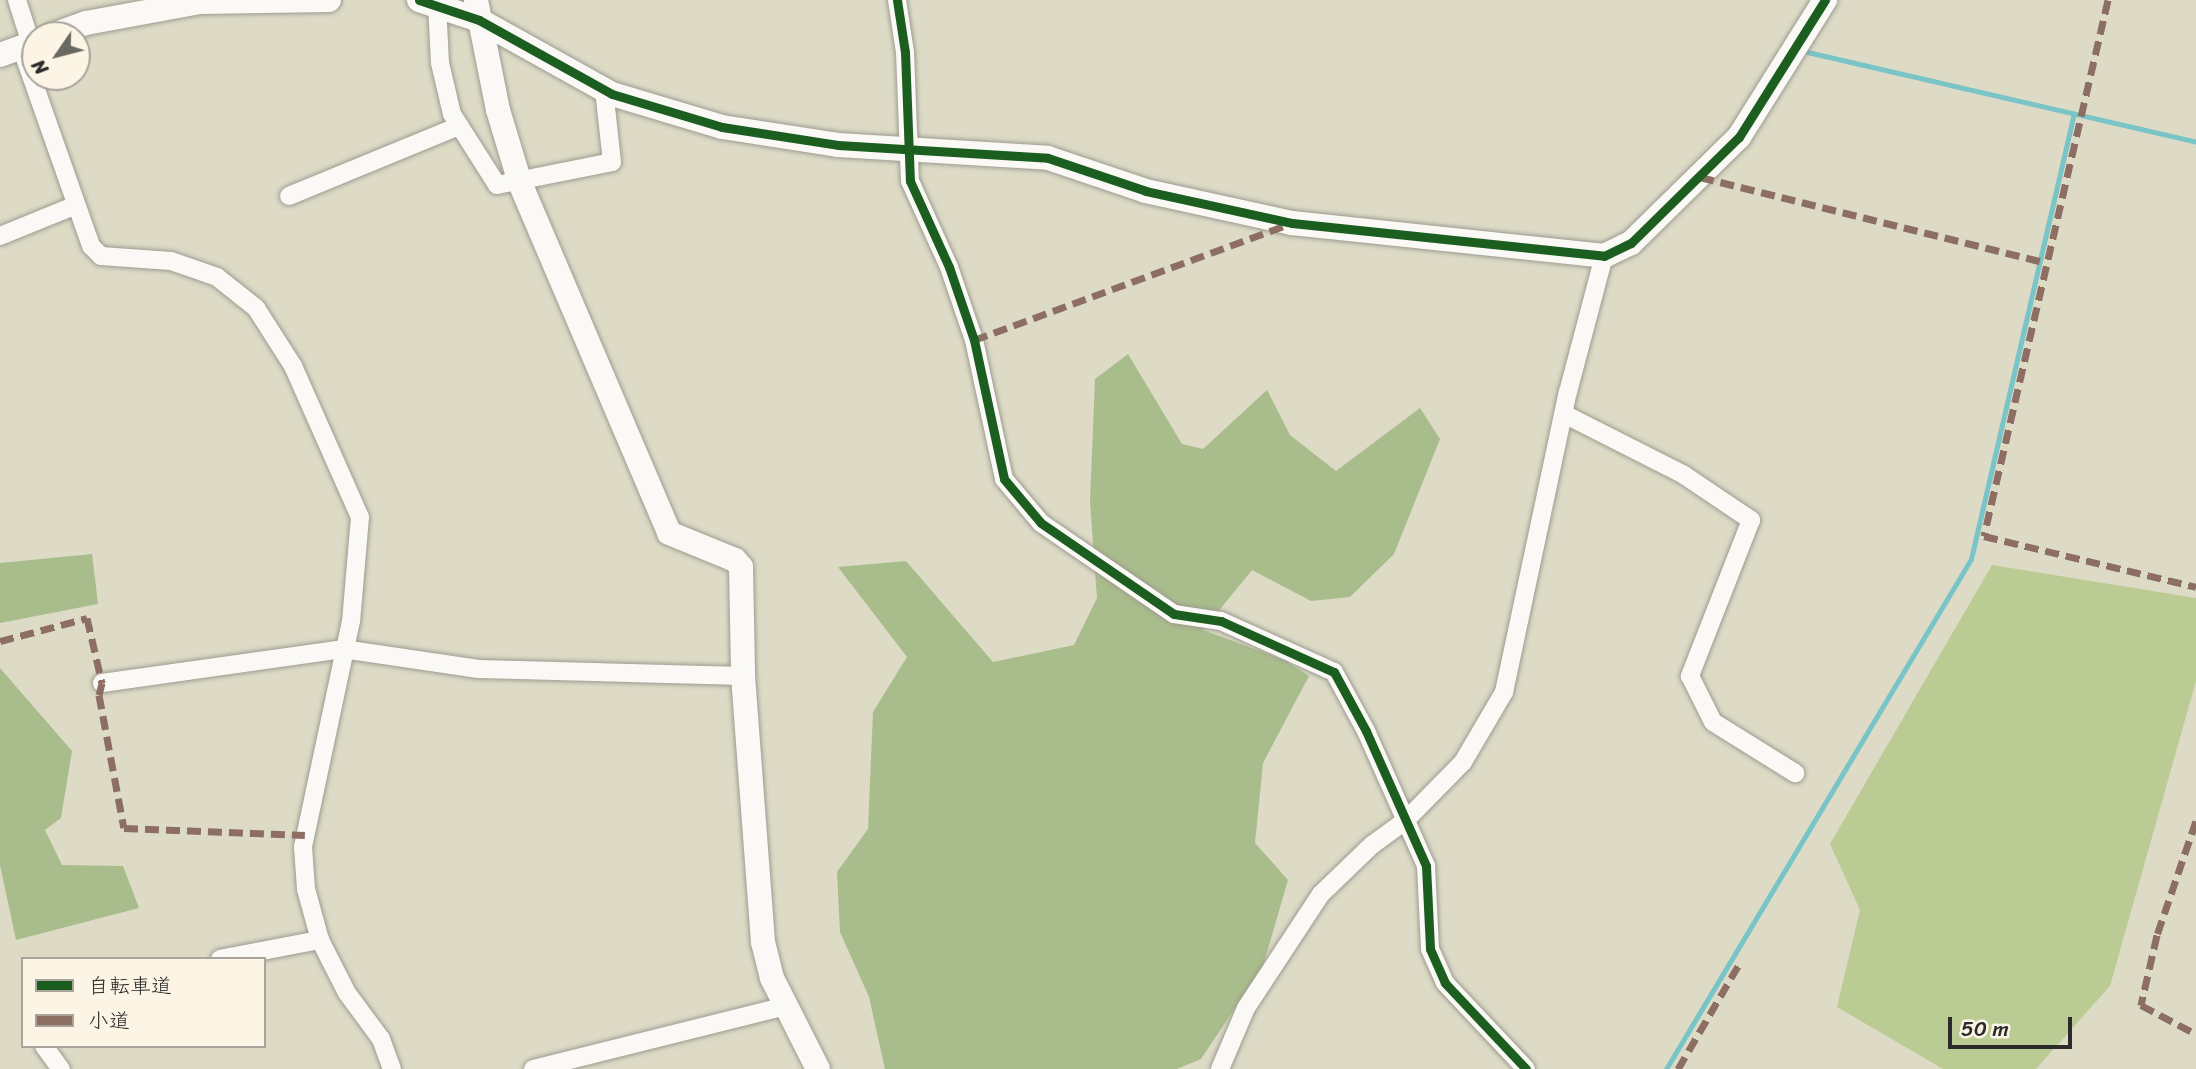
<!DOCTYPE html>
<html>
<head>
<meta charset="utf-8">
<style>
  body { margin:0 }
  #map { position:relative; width:2196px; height:1069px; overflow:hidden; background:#dddac6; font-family:Sriracha,"Klee One",sans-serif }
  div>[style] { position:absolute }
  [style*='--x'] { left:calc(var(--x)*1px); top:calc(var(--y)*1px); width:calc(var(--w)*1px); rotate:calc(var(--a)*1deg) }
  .green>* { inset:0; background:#bacb93 }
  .forest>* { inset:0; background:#a9bd8c }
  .stream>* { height:5px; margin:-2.5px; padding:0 2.5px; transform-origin:2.5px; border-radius:2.5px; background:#78c4c7 }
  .roads { filter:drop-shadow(0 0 2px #9d9b90) drop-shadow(0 0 2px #9d9b90) }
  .street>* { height:18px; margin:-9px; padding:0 9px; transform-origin:9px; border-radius:9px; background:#faf9f6 }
  .secondary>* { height:24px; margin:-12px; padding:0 12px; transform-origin:12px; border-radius:12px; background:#faf9f6 }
  .quiet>* { height:7px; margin-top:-3.5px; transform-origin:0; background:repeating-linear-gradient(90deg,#8d6e63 0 14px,transparent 0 21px) }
  .cycleway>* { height:9px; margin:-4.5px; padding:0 4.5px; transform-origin:4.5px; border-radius:4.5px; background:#1b5e20 }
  span { translate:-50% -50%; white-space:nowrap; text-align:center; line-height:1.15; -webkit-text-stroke:5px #fcf5e5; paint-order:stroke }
  .legend { position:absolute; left:21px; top:957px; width:245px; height:91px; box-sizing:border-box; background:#fcf5e5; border:2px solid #a8a49b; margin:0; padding:9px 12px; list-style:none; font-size:21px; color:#2b2b2b }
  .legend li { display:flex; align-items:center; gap:14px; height:35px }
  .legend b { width:35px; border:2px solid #a8a49b }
  .north { position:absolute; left:21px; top:21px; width:70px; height:70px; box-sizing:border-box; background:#fcf5e5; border:2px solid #a8a49b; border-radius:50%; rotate:235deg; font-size:19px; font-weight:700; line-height:28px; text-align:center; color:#2b2b2b }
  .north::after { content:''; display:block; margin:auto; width:24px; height:32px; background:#696861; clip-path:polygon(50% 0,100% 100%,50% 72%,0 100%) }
  .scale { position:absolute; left:1948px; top:1017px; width:124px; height:32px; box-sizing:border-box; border:4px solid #2b2b2b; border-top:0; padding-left:9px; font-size:21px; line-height:24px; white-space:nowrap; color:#2b2b2b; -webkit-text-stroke:5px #fcf5e5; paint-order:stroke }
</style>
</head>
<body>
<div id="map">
  <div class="green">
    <div style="clip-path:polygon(1992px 565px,2196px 598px,2196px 681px,2110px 986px,2036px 1069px,1943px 1069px,1837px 1007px,1860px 910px,1830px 844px)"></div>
  </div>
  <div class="forest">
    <div style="clip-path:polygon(1128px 354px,1182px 444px,1203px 449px,1267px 390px,1290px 435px,1336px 471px,1420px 408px,1440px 439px,1394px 554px,1350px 597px,1311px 601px,1252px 570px,1203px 630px,1284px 660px,1309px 676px,1263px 763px,1255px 843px,1288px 880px,1263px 966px,1201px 1059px,1177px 1069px,885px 1069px,869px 997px,840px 932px,837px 872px,868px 829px,873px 712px,907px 657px,838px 567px,906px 561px,993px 662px,1074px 645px,1097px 598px,1090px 502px,1095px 379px)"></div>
    <div style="clip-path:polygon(92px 554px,98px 604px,0 623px,0 563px)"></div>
    <div style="clip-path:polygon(0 668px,72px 751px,61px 818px,45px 830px,62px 865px,123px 866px,139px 908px,16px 940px,0 865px)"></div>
  </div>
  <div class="stream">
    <div style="--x:1803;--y:51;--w:403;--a:13"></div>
    <div style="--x:1666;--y:1069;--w:594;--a:-59.12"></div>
    <div style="--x:1971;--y:559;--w:457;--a:-77"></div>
  </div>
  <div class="roads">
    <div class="street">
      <div style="--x:17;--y:0;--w:46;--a:72.3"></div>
      <div style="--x:897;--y:0;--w:53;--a:81.3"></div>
      <div style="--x:905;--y:52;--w:129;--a:87.8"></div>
      <div style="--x:910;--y:181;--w:94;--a:65.6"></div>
      <div style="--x:949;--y:267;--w:77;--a:71.1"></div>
      <div style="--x:974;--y:340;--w:142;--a:77.8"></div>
      <div style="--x:1004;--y:479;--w:57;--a:49.9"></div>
      <div style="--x:1041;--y:523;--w:161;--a:34.4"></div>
      <div style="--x:1174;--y:614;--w:48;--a:8.5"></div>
      <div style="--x:1221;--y:621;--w:124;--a:24.3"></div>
      <div style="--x:1334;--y:672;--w:67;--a:61.5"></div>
      <div style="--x:1366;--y:731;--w:148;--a:66"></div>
      <div style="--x:1426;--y:866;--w:83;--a:87.2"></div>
      <div style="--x:1430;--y:949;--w:37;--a:66"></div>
      <div style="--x:1445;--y:983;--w:118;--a:46.7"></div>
      <div style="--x:437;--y:4;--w:59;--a:87.1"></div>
      <div style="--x:440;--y:63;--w:52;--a:76.8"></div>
      <div style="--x:452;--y:114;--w:84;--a:57.6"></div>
      <div style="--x:497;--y:185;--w:117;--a:-11.3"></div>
      <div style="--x:612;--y:162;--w:72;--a:-96.3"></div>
      <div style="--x:21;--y:47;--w:211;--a:70.6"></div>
      <div style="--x:91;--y:246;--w:14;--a:45"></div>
      <div style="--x:101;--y:256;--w:70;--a:4.1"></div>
      <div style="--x:171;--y:261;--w:49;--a:19.2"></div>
      <div style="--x:217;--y:277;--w:50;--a:38.5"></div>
      <div style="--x:256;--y:308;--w:69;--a:57.5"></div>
      <div style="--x:293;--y:366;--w:165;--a:66.1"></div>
      <div style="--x:360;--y:517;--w:104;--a:94.9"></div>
      <div style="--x:351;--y:621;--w:231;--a:102"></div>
      <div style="--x:303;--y:847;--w:42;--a:85.9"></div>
      <div style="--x:306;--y:889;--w:53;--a:74.6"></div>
      <div style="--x:320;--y:940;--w:59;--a:63"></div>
      <div style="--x:347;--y:993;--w:57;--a:53.5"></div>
      <div style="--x:381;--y:1039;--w:32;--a:70"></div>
      <div style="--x:289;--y:196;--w:184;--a:-22.4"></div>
      <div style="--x:0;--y:236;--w:80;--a:-22.1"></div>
      <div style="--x:1564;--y:414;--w:135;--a:26.9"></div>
      <div style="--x:1684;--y:475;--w:81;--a:33.9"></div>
      <div style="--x:1751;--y:520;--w:168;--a:111.4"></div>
      <div style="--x:1690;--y:676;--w:51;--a:63.4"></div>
      <div style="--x:1713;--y:722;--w:97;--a:31.9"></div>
      <div style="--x:102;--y:683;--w:243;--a:-8"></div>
      <div style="--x:343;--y:649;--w:137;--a:8.4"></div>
      <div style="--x:479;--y:669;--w:264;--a:1.5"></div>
      <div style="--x:220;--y:959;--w:102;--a:-10.8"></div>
      <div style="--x:44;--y:1046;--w:29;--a:54"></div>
      <div style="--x:533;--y:1069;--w:260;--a:-14"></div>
      <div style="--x:1220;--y:1069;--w:66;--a:-66.9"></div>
      <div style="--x:1246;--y:1008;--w:136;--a:-56.7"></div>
      <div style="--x:1321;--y:894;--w:71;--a:-43.9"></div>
      <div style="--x:1372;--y:845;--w:42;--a:-36.3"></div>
      <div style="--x:1406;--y:820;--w:81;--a:-45.5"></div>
      <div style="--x:1463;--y:762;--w:81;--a:-59.6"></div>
      <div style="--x:1504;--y:692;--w:307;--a:-78"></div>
      <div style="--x:1568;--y:392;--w:141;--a:-75.2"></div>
    </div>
    <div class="secondary">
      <div style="--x:419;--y:0;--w:63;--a:18.4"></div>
      <div style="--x:479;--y:20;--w:152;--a:29.1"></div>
      <div style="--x:612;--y:94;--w:115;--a:16.7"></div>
      <div style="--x:722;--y:127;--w:117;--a:8.8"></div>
      <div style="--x:838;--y:145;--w:210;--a:3.5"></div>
      <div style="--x:1048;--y:158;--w:103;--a:18.6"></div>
      <div style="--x:1146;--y:191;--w:149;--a:12.4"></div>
      <div style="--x:1292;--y:223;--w:314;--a:6"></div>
      <div style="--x:1604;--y:256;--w:30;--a:-26"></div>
      <div style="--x:1631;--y:243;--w:151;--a:-44.5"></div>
      <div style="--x:1739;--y:137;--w:162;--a:-57.9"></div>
      <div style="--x:476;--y:0;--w:112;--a:78.7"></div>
      <div style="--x:498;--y:110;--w:76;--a:73.2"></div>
      <div style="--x:520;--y:183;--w:380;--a:66.9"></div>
      <div style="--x:669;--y:533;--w:71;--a:22.2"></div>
      <div style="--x:735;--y:560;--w:9;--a:49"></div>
      <div style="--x:741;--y:567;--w:109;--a:88.9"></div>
      <div style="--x:743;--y:676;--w:267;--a:85.7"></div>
      <div style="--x:763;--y:942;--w:37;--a:76"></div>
      <div style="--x:772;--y:978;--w:102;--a:63.2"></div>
      <div style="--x:53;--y:35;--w:35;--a:-20"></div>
      <div style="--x:86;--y:23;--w:116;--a:-10.4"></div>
      <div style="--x:200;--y:2;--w:129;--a:-0.9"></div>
      <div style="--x:0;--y:55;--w:37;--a:-20"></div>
    </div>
  </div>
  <div class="quiet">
    <div style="--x:2108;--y:0;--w:550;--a:103.03"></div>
    <div style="--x:1984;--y:536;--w:218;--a:13.5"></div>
    <div style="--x:1700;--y:177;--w:357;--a:13.9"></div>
    <div style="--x:974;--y:340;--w:336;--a:-20.2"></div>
    <div style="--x:0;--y:641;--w:90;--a:-14.8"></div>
    <div style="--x:87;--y:618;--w:67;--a:77"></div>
    <div style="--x:102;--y:683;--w:12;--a:104"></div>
    <div style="--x:99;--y:695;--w:135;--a:79.4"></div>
    <div style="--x:124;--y:828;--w:181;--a:2.2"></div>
    <div style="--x:2196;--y:821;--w:120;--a:108.9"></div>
    <div style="--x:2157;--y:935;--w:72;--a:102.9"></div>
    <div style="--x:2141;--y:1005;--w:62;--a:27.8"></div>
    <div style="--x:1678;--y:1069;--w:121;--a:-59.8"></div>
  </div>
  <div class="cycleway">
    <div style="--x:419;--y:0;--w:63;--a:18.4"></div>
    <div style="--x:479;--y:20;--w:152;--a:29.1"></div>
    <div style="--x:612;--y:94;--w:115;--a:16.7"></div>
    <div style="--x:722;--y:127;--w:117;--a:8.8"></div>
    <div style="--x:838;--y:145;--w:210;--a:3.5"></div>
    <div style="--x:1048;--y:158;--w:103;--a:18.6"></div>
    <div style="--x:1146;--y:191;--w:149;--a:12.4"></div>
    <div style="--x:1292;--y:223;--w:314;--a:6"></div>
    <div style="--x:1604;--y:256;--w:30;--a:-26"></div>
    <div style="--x:1631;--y:243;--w:151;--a:-44.5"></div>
    <div style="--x:1739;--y:137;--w:162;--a:-57.9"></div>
    <div style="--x:897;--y:0;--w:53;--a:81.3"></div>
    <div style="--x:905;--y:52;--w:129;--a:87.8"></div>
    <div style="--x:910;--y:181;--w:94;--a:65.6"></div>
    <div style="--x:949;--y:267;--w:77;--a:71.1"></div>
    <div style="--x:974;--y:340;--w:142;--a:77.8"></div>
    <div style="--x:1004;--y:479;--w:57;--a:49.9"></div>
    <div style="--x:1041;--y:523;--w:161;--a:34.4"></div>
    <div style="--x:1174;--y:614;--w:48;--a:8.5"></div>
    <div style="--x:1221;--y:621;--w:124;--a:24.3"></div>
    <div style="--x:1334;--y:672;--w:67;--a:61.5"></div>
    <div style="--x:1366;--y:731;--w:148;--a:66"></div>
    <div style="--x:1426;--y:866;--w:83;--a:87.2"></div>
    <div style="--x:1430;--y:949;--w:37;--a:66"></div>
    <div style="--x:1445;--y:983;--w:118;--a:46.7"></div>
  </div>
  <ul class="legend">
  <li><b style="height:9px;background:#1b5e20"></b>自転車道</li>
  <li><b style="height:9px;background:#8d6e63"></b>小道</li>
  </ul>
  <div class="north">N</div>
  <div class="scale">50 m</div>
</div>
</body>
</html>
